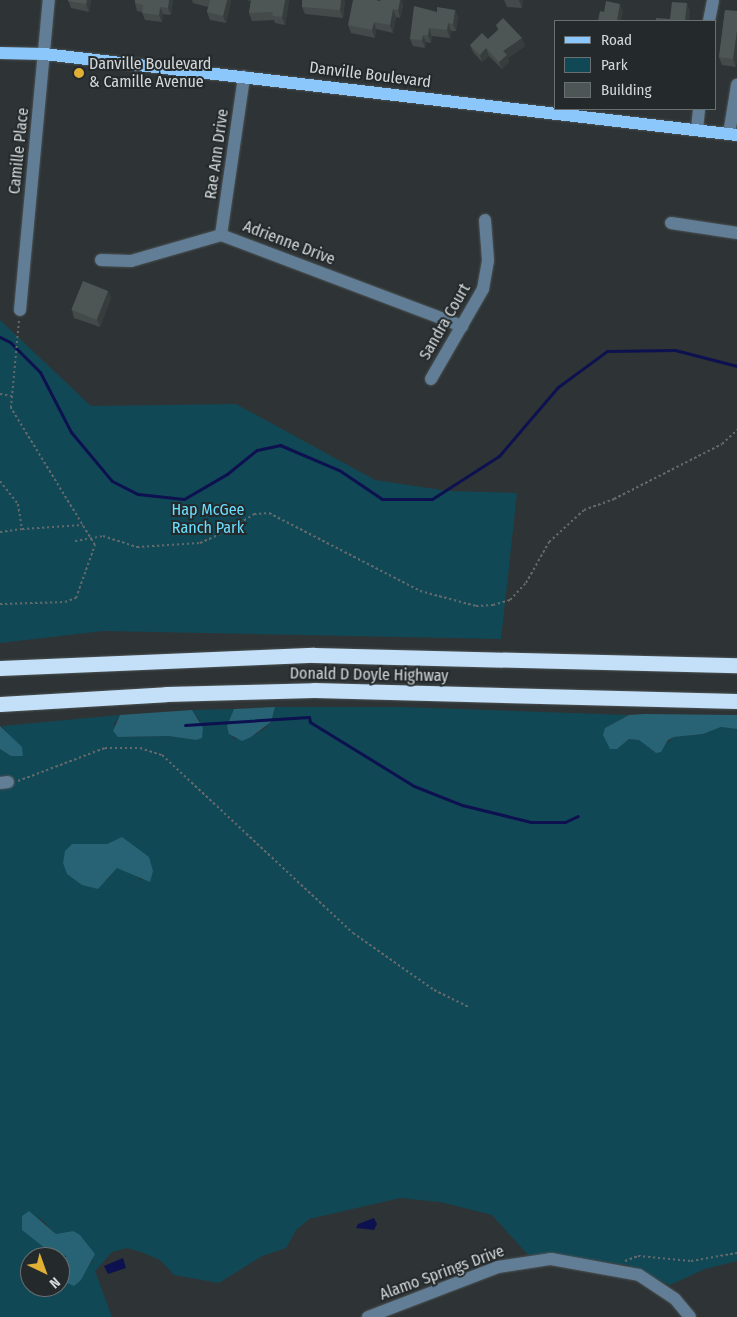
<!DOCTYPE html>
<html>
<head>
<meta charset="utf-8">
<style>
  body { margin:0 }
  #map { position:relative; width:737px; height:1317px; overflow:hidden; background:#2e3436; font-family:"Fira Sans Condensed",sans-serif }
  div>[style] { position:absolute }
  [style*='--x'] { left:calc(var(--x)*1px); top:calc(var(--y)*1px); width:calc(var(--w)*1px); rotate:calc(var(--a)*1deg) }
  .green>* { inset:0; background:#104856 }
  .forest>* { inset:0; background:#276374 }
  .water>* { inset:0; background:#0d114f }
  .stream>* { height:3px; margin:-1.5px; padding:0 1.5px; transform-origin:1.5px; border-radius:1.5px; background:#0d114f }
  .path>* { height:2px; margin-top:-1px; transform-origin:0; background:repeating-linear-gradient(90deg,#64696b 0 2.5px,transparent 0 5px) }
  .roads { filter:drop-shadow(0 0 1px #4c5253) drop-shadow(0 0 1px #4c5253) }
  .minor>* { height:12px; margin:-6px; padding:0 6px; transform-origin:6px; border-radius:6px; background:#617e96 }
  .major>* { height:12px; margin:-6px; padding:0 6px; transform-origin:6px; border-radius:6px; background:#8bc7fa }
  .highway>* { height:15px; margin:-7.5px; padding:0 7.5px; transform-origin:7.5px; border-radius:7.5px; background:#c4e0f8 }
  .wall>* { inset:0; background:#434a49 }
  .shaded-wall>* { inset:0; background:#373c3c }
  .building>* { inset:0; background:#4e5655; transform-origin:0 0 }
  .dots>* { width:14px; height:14px; translate:-50% -50%; box-sizing:border-box; border:2px solid #242a2c; border-radius:50% }
  span { translate:-50% -50%; white-space:nowrap; text-align:center; line-height:1.15; -webkit-text-stroke:4px #242a2c; paint-order:stroke }
  .poi-label { font-size:16px; color:#d4d8d9 }
  .left { translate:0 -50%; text-align:left }
  .street-label { font-size:16px; color:#d4d8d9 }
  .park-label { font-size:16px; color:#6adefd }
  .legend { position:absolute; left:554px; top:20px; width:162px; height:90px; box-sizing:border-box; background:#242a2c; border:1px solid #6a7071; margin:0; padding:6px 9px; list-style:none; font-size:15px; color:#d4d8d9 }
  .legend li { display:flex; align-items:center; gap:10px; height:25px }
  .legend b { width:25px; border:1px solid #6a7071 }
  .north { position:absolute; left:20px; top:1247px; width:50px; height:50px; box-sizing:border-box; background:#242a2c; border:1px solid #6a7071; border-radius:50%; rotate:138deg; font-size:14px; font-weight:700; line-height:20px; text-align:center; color:#d4d8d9 }
  .north::after { content:''; display:block; margin:auto; width:18px; height:22px; background:#dfb034; clip-path:polygon(50% 0,100% 100%,50% 72%,0 100%) }
</style>
</head>
<body>
<div id="map">
  <div class="green">
    <div style="clip-path:polygon(0 320px,91px 406px,236px 404px,375px 480px,448px 491px,517px 493px,501px 639px,103px 631px,0 643px)"></div>
    <div style="clip-path:polygon(evenodd,275px 707px,401px 707px,629px 715px,610px 725px,617px 749px,629px 739px,639px 740px,656px 753px,674px 737px,703px 734px,721px 727px,737px 729px,737px 1261px,705px 1269px,670px 1285px,627px 1265px,553px 1254px,528px 1255px,492px 1215px,440px 1202px,400px 1198px,309px 1219px,296px 1230px,286px 1248px,262px 1256px,219px 1283px,174px 1275px,160px 1260px,141px 1252px,127px 1248px,112px 1252px,95px 1271px,112px 1317px,0 1317px,0 749px,11px 756px,23px 755px,2px 726px,120px 715px,114px 724px,118px 737px,168px 736px,196px 740px,200px 721px,192px 710px,234px 709px,227px 726px,234px 739px,251px 737px,264px 729px,271px 722px,275px 707px,122px 837px,143px 882px,132px 872px,117px 868px,106px 881px,72px 844px,107px 844px,122px 837px,275px 707px,37px 1215px,56px 1234px,73px 1231px,93px 1260px,88px 1267px,60px 1252px,37px 1215px,275px 707px,30px 1257px,60px 1257px,60px 1287px,30px 1287px,30px 1257px)"></div>
  </div>
  <div class="forest">
    <div style="clip-path:polygon(275px 707px,271px 722px,251px 737px,242px 741px,229px 734px,227px 726px,234px 709px)"></div>
    <div style="clip-path:polygon(192px 710px,203px 728px,202px 738px,196px 740px,168px 736px,118px 737px,113px 731px,120px 715px)"></div>
    <div style="clip-path:polygon(644px 714px,737px 715px,737px 729px,721px 727px,703px 734px,674px 737px,668px 740px,661px 752px,656px 753px,639px 740px,629px 739px,617px 749px,610px 749px,603px 735px,605px 728px,629px 715px)"></div>
    <div style="clip-path:polygon(0 726px,22px 747px,23px 756px,11px 756px,0 749px)"></div>
    <div style="clip-path:polygon(122px 837px,149px 857px,153px 871px,150px 882px,117px 868px,98px 889px,82px 885px,67px 874px,63px 863px,65px 851px,72px 844px,107px 844px)"></div>
    <div style="clip-path:polygon(29px 1211px,56px 1234px,73px 1231px,80px 1235px,95px 1254px,81px 1280px,74px 1286px,65px 1282px,60px 1270px,66px 1256px,50px 1252px,22px 1230px,22px 1216px)"></div>
  </div>
  <div class="water">
    <div style="clip-path:polygon(374px 1218px,377px 1224px,374px 1230px,356px 1228px,358px 1224px)"></div>
    <div style="clip-path:polygon(123px 1258px,126px 1268px,108px 1274px,104px 1266px)"></div>
  </div>
  <div class="stream">
    <div style="--x:0;--y:337;--w:11;--a:27"></div>
    <div style="--x:10;--y:342;--w:42;--a:45"></div>
    <div style="--x:40;--y:372;--w:68;--a:62.7"></div>
    <div style="--x:71;--y:432;--w:64;--a:50.1"></div>
    <div style="--x:112;--y:481;--w:29;--a:27"></div>
    <div style="--x:138;--y:494;--w:46;--a:6.2"></div>
    <div style="--x:184;--y:499;--w:50;--a:-30.2"></div>
    <div style="--x:227;--y:474;--w:38;--a:-39"></div>
    <div style="--x:257;--y:450;--w:24;--a:-12"></div>
    <div style="--x:280;--y:445;--w:64;--a:23"></div>
    <div style="--x:339;--y:470;--w:52;--a:34"></div>
    <div style="--x:382;--y:499;--w:50;--a:0"></div>
    <div style="--x:432;--y:499;--w:80;--a:-32.7"></div>
    <div style="--x:499;--y:456;--w:91;--a:-49.5"></div>
    <div style="--x:558;--y:387;--w:61;--a:-36.3"></div>
    <div style="--x:607;--y:351;--w:68;--a:-0.8"></div>
    <div style="--x:675;--y:350;--w:64;--a:14.5"></div>
    <div style="--x:185;--y:725;--w:124;--a:-3.7"></div>
    <div style="--x:309;--y:717;--w:5;--a:79"></div>
    <div style="--x:310;--y:722;--w:122;--a:31.6"></div>
    <div style="--x:414;--y:786;--w:52;--a:21.6"></div>
    <div style="--x:462;--y:805;--w:71;--a:13.8"></div>
    <div style="--x:531;--y:822;--w:34;--a:0"></div>
    <div style="--x:565;--y:822;--w:14;--a:-25"></div>
  </div>
  <div class="path">
    <div style="--x:0;--y:394;--w:11;--a:10"></div>
    <div style="--x:0;--y:481;--w:29;--a:52"></div>
    <div style="--x:18;--y:504;--w:25;--a:81"></div>
    <div style="--x:22;--y:529;--w:61;--a:-3.8"></div>
    <div style="--x:0;--y:532;--w:22;--a:-8"></div>
    <div style="--x:75;--y:541;--w:28;--a:-10"></div>
    <div style="--x:103;--y:536;--w:36;--a:18"></div>
    <div style="--x:137;--y:547;--w:63;--a:-3.6"></div>
    <div style="--x:200;--y:543;--w:30;--a:-24"></div>
    <div style="--x:227;--y:531;--w:32;--a:-32"></div>
    <div style="--x:254;--y:514;--w:15;--a:-4"></div>
    <div style="--x:269;--y:513;--w:170;--a:27.3"></div>
    <div style="--x:420;--y:591;--w:58;--a:15"></div>
    <div style="--x:476;--y:606;--w:17;--a:-3"></div>
    <div style="--x:493;--y:605;--w:18;--a:-16"></div>
    <div style="--x:510;--y:600;--w:23;--a:-47"></div>
    <div style="--x:526;--y:583;--w:47;--a:-60.7"></div>
    <div style="--x:549;--y:542;--w:47;--a:-42.4"></div>
    <div style="--x:584;--y:510;--w:32;--a:-20"></div>
    <div style="--x:614;--y:499;--w:121;--a:-27"></div>
    <div style="--x:722;--y:444;--w:21;--a:-43"></div>
    <div style="--x:0;--y:604;--w:65;--a:-1.8"></div>
    <div style="--x:65;--y:602;--w:12;--a:-20"></div>
    <div style="--x:76;--y:598;--w:56;--a:-70.3"></div>
    <div style="--x:95;--y:545;--w:161;--a:-121.5"></div>
    <div style="--x:11;--y:408;--w:88;--a:-84.8"></div>
    <div style="--x:18;--y:781;--w:93;--a:-20.8"></div>
    <div style="--x:105;--y:748;--w:35;--a:0"></div>
    <div style="--x:140;--y:748;--w:23;--a:18"></div>
    <div style="--x:162;--y:755;--w:261;--a:43"></div>
    <div style="--x:353;--y:933;--w:99;--a:35.1"></div>
    <div style="--x:434;--y:990;--w:39;--a:26"></div>
    <div style="--x:625;--y:1261;--w:14;--a:-21"></div>
    <div style="--x:638;--y:1256;--w:53;--a:5.4"></div>
    <div style="--x:691;--y:1261;--w:47;--a:-9.9"></div>
  </div>
  <div class="roads">
    <div class="minor">
      <div style="--x:709;--y:21;--w:21;--a:-79"></div>
      <div style="--x:697;--y:129;--w:20;--a:-84"></div>
      <div style="--x:729;--y:134;--w:50;--a:-80.7"></div>
      <div style="--x:671;--y:223;--w:67;--a:8.6"></div>
      <div style="--x:221;--y:235;--w:160;--a:-81.7"></div>
      <div style="--x:101;--y:260;--w:30;--a:2"></div>
      <div style="--x:131;--y:261;--w:94;--a:-16.1"></div>
      <div style="--x:221;--y:235;--w:258;--a:20.7"></div>
      <div style="--x:20;--y:310;--w:311;--a:-84.7"></div>
      <div style="--x:431;--y:379;--w:104;--a:-60"></div>
      <div style="--x:483;--y:289;--w:29;--a:-80"></div>
      <div style="--x:488;--y:260;--w:40;--a:-94.3"></div>
      <div style="--x:0;--y:783;--w:8;--a:-7"></div>
      <div style="--x:368;--y:1317;--w:139;--a:-21"></div>
      <div style="--x:498;--y:1267;--w:54;--a:-8.6"></div>
      <div style="--x:551;--y:1259;--w:89;--a:10.3"></div>
      <div style="--x:639;--y:1275;--w:43;--a:33.7"></div>
      <div style="--x:675;--y:1299;--w:23;--a:50"></div>
    </div>
    <div class="major">
      <div style="--x:0;--y:53;--w:44;--a:1.3"></div>
      <div style="--x:44;--y:54;--w:698;--a:6.67"></div>
    </div>
    <div class="highway">
      <div style="--x:0;--y:668;--w:314;--a:-2.4"></div>
      <div style="--x:314;--y:655;--w:423;--a:1.4"></div>
      <div style="--x:0;--y:704;--w:166;--a:-3.4"></div>
      <div style="--x:166;--y:694;--w:148;--a:-1.5"></div>
      <div style="--x:314;--y:690;--w:423;--a:1.5"></div>
    </div>
  </div>
  <div class="wall">
    <div style="clip-path:polygon(68px 0,91px 0,89px 12px,71px 8px)"></div>
    <div style="clip-path:polygon(173px 0,171px 15px,163px 14px,162px 22px,145px 20px,142px 12px,137px 11px,135px 3px)"></div>
    <div style="clip-path:polygon(192px 0,231px 0,226px 23px,210px 20px,207px 12px,208px 7px,193px 3px)"></div>
    <div style="clip-path:polygon(246px 0,289px 0,285px 25px,275px 23px,274px 20px,252px 21px,249px 13px,251px 1px)"></div>
    <div style="clip-path:polygon(345px 0,343px 18px,305px 14px,302px 7px)"></div>
    <div style="clip-path:polygon(381px 0,401px 0,403px 5px,400px 18px,396px 17px,393px 33px,376px 29px,375px 38px,351px 33px,348px 25px)"></div>
    <div style="clip-path:polygon(504px 0,523px 0,522px 8px,507px 7px)"></div>
    <div style="clip-path:polygon(455px 10px,458px 17px,456px 31px,451px 31px,450px 38px,432px 36px,431px 43px,426px 42px,425px 48px,413px 46px,410px 39px,437px 12px)"></div>
    <div style="clip-path:polygon(725px 10px,736px 67px,722px 65px,719px 57px)"></div>
    <div style="clip-path:polygon(496px 25px,525px 46px,508px 58px,509px 62px,502px 69px,489px 56px,482px 62px,473px 52px,470px 45px,488px 39px,498px 30px)"></div>
    <div style="clip-path:polygon(108px 291px,111px 298px,100px 327px,74px 318px,72px 310px)"></div>
  </div>
  <div class="shaded-wall">
    <div style="clip-path:polygon(87px 0,91px 0,89px 12px,86px 4px)"></div>
    <div style="clip-path:polygon(169px 0,173px 0,171px 15px,168px 8px)"></div>
    <div style="clip-path:polygon(227px 0,231px 0,226px 23px,223px 16px)"></div>
    <div style="clip-path:polygon(285px 0,289px 0,285px 25px,282px 17px)"></div>
    <div style="clip-path:polygon(341px 0,345px 0,343px 18px,340px 10px)"></div>
    <div style="clip-path:polygon(400px 0,401px 0,403px 5px,400px 18px,398px 10px)"></div>
    <div style="clip-path:polygon(519px 0,523px 0,522px 8px,519px 1px)"></div>
    <div style="clip-path:polygon(687px 3px,690px 11px,689px 21px,685px 21px)"></div>
    <div style="clip-path:polygon(620px 4px,623px 11px,621px 21px,617px 21px)"></div>
    <div style="clip-path:polygon(160px 7px,163px 14px,162px 22px,159px 15px)"></div>
    <div style="clip-path:polygon(393px 9px,396px 17px,393px 33px,390px 25px)"></div>
    <div style="clip-path:polygon(455px 10px,458px 17px,456px 31px,453px 24px)"></div>
    <div style="clip-path:polygon(374px 22px,376px 29px,375px 38px,372px 30px)"></div>
    <div style="clip-path:polygon(448px 23px,451px 31px,450px 38px,447px 30px)"></div>
    <div style="clip-path:polygon(429px 28px,432px 36px,431px 43px,428px 35px)"></div>
    <div style="clip-path:polygon(737px 31px,737px 61px,736px 67px,733px 59px)"></div>
    <div style="clip-path:polygon(423px 35px,426px 42px,425px 48px,422px 40px)"></div>
    <div style="clip-path:polygon(522px 38px,525px 46px,508px 58px,509px 62px,502px 69px,499px 62px,503px 51px)"></div>
    <div style="clip-path:polygon(486px 48px,489px 56px,482px 62px,480px 55px)"></div>
    <div style="clip-path:polygon(108px 291px,111px 298px,100px 327px,97px 320px)"></div>
  </div>
  <div class="building">
    <div style="clip-path:polygon(68px 0,87px 0,86px 4px,68px 1px)"></div>
    <div style="clip-path:polygon(135px 0,169px 0,168px 8px,160px 7px,159px 15px,142px 13px,143px 5px,135px 3px)"></div>
    <div style="clip-path:polygon(210px 0,227px 0,223px 16px,207px 12px)"></div>
    <div style="clip-path:polygon(251px 0,285px 0,282px 17px,272px 16px,273px 12px,249px 13px)"></div>
    <div style="clip-path:polygon(302px 0,341px 0,340px 10px,302px 7px)"></div>
    <div style="clip-path:polygon(353px 0,376px 0,380px 1px,381px 0,400px 0,398px 10px,393px 9px,390px 25px,374px 22px,372px 30px,348px 25px)"></div>
    <div style="clip-path:polygon(606px 1px,620px 4px,617px 21px,598px 21px,600px 11px,604px 12px)"></div>
    <div style="clip-path:polygon(672px 2px,687px 3px,685px 21px,656px 21px,656px 18px,670px 19px)"></div>
    <div style="clip-path:polygon(414px 6px,437px 12px,437px 7px,455px 10px,453px 24px,448px 23px,447px 30px,429px 28px,428px 35px,423px 35px,422px 40px,410px 39px)"></div>
    <div style="clip-path:polygon(725px 10px,737px 11px,737px 31px,733px 59px,719px 57px)"></div>
    <div style="clip-path:polygon(503px 18px,522px 38px,503px 51px,507px 55px,499px 62px,486px 48px,480px 55px,470px 45px,482px 33px,488px 39px,499px 29px,496px 25px)"></div>
    <div style="left:83px;top:281px;width:27px;height:31px;rotate:22deg"></div>
  </div>
  <div class="dots">
    <div style="left:79px;top:73px;background:#dfb034"></div>
  </div>
  <div class="poi-label">
    <span class="left" style="left:89px;top:73px">Danville Boulevard<br>&amp; Camille Avenue</span>
  </div>
  <div class="street-label">
    <span style="left:370px;top:75px;rotate:7deg">Danville Boulevard</span>
    <span style="left:19px;top:151px;rotate:-84deg">Camille Place</span>
    <span style="left:217px;top:154px;rotate:-82deg">Rae Ann Drive</span>
    <span style="left:289px;top:243px;rotate:21deg">Adrienne Drive</span>
    <span style="left:445px;top:322px;rotate:-60deg">Sandra Court</span>
    <span style="left:369px;top:675px;rotate:1deg">Donald D Doyle Highway</span>
    <span style="left:442px;top:1273px;rotate:-20deg">Alamo Springs Drive</span>
  </div>
  <div class="park-label">
    <span style="left:208px;top:519px">Hap McGee<br>Ranch Park</span>
  </div>
  <ul class="legend">
  <li><b style="height:6px;background:#8bc7fa"></b>Road</li>
  <li><b style="height:14px;background:#104856"></b>Park</li>
  <li><b style="height:14px;background:#4e5655"></b>Building</li>
  </ul>
  <div class="north">N</div>
</div>
</body>
</html>
